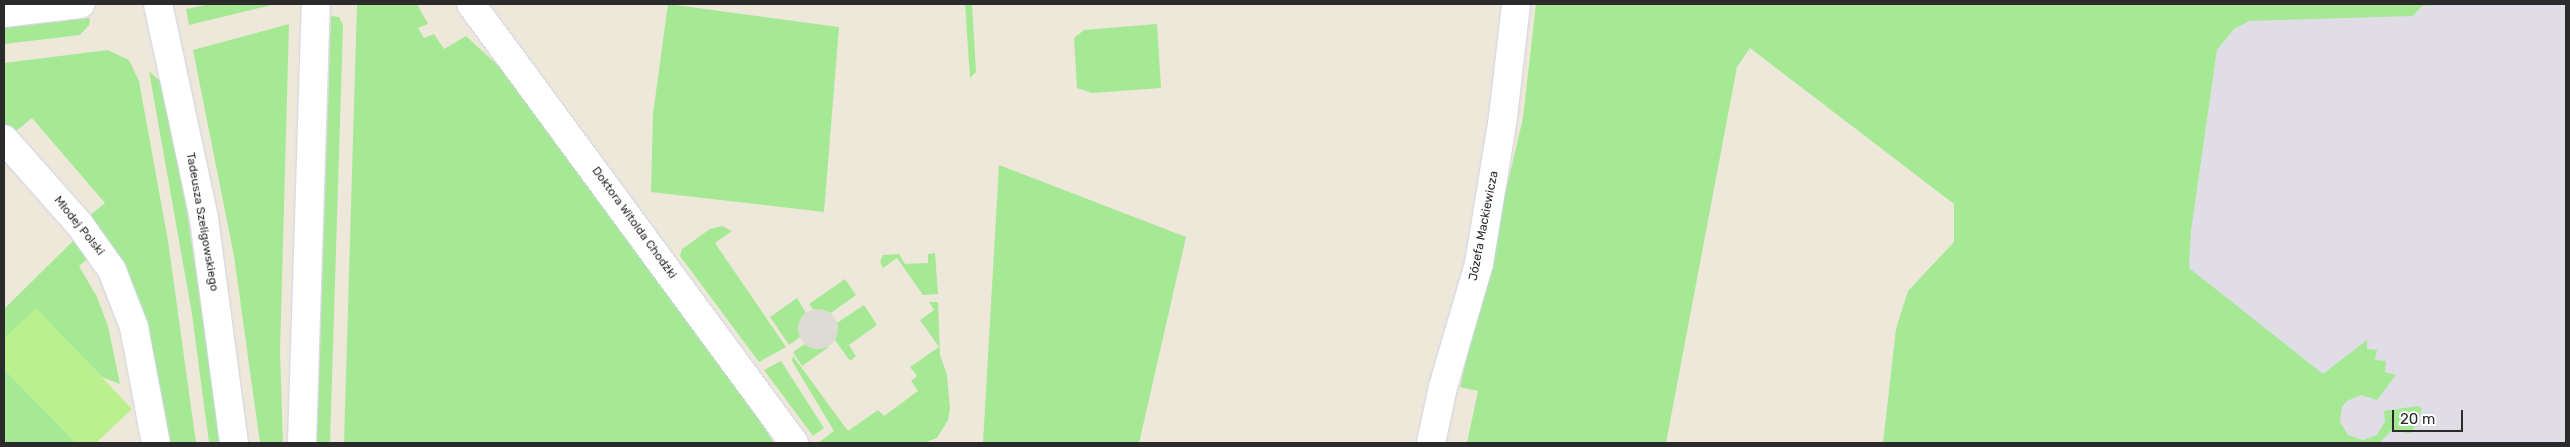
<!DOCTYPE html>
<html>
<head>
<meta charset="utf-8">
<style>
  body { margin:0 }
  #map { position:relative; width:2570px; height:447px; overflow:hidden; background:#eee8db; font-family:Rubik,sans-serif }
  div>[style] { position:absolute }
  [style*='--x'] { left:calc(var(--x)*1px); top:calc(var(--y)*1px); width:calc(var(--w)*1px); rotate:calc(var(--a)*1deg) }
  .industrial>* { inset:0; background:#e0dde6 }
  .green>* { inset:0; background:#a5e994 }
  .pitch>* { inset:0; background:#baf18e }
  .plaza>* { inset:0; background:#dddbd3 }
  .round { border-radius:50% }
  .roads { filter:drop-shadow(0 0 1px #d1d2e5) drop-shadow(0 0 1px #d1d2e5) }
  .street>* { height:28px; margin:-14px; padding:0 14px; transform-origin:14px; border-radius:14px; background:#fff }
  .secondary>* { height:28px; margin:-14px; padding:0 14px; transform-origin:14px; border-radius:14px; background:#fff }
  span { translate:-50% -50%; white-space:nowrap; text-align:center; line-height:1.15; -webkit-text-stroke:4px #fff; paint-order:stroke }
  .street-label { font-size:12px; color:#2b2b2b }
  .frame { position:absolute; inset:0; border:5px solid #2b2b2b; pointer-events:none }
  .scale { position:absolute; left:2392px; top:410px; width:71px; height:22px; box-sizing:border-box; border:2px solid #2b2b2b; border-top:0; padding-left:6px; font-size:15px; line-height:18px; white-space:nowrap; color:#2b2b2b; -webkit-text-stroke:4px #fff; paint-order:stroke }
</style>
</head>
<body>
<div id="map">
  <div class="industrial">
    <div style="clip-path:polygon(2238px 4px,2566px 4px,2566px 443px,2338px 443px,2189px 268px,2191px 231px,2217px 50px,2224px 38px,2241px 25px)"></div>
  </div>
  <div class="green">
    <div style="clip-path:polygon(210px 4px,276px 4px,189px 25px,186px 9px)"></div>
    <div style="clip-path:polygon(357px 4px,417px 4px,428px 24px,418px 28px,424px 38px,434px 34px,444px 49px,466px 36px,518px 84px,770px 425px,765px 429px,774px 443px,344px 443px)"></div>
    <div style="clip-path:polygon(668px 4px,839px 27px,824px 212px,651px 192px,653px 114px)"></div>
    <div style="clip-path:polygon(965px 4px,972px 4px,976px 72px,970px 78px)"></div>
    <div style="clip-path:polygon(1536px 4px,2443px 4px,2422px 6px,2413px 16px,2249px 21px,2234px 29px,2217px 50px,2191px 231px,2189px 268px,2323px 374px,2367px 340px,2367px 349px,2377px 350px,2375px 360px,2386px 361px,2385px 372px,2396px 375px,2377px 400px,2361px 395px,2347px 401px,2342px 407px,2340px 422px,2348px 435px,2363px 440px,2377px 435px,2385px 421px,2384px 411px,2417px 406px,2422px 408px,2419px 418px,2411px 433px,2391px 431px,2379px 443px,1883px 443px,1896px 329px,1908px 291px,1954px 242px,1954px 204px,1750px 48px,1737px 67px,1666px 443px,1467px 443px,1478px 391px,1460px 387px,1523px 118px)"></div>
    <div style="clip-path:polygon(331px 16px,339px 17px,343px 25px,330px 443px,317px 443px)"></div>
    <div style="clip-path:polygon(90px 18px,89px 25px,80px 35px,4px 44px,4px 28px)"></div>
    <div style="clip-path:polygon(289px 24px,280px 352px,283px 443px,260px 443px,234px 256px,193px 50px)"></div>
    <div style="clip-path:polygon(1157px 24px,1161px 88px,1092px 93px,1077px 88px,1074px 38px,1084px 30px)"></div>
    <div style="clip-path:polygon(108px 50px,129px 60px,139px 81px,168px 241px,196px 443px,170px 443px,166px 421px,89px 216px,105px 203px,32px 118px,16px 131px,4px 127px,4px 63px)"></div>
    <div style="clip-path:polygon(149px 71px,162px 83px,187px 212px,221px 443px,209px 443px,192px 314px)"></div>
    <div style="clip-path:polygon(999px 165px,1186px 237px,1139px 443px,983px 443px)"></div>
    <div style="clip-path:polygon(722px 226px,732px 231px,715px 243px,786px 347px,759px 362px,680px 256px,682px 249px,710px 229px)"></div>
    <div style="clip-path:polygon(76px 238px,90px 257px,79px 266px,97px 297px,108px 326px,120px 384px,102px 377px,36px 309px,4px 339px,4px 309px)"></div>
    <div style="clip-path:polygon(935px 253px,938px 294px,923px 295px,897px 258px,883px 268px,880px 262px,883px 255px,899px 254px,905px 264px,928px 263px,928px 254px)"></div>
    <div style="clip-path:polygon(845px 279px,856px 295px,831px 313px,813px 309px,809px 304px)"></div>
    <div style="clip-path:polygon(797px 298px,806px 313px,802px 316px,800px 337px,789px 345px,770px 317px)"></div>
    <div style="clip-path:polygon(929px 302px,938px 302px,940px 355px,947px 375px,950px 409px,948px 420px,937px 438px,923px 443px,818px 443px,834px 431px,792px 361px,793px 356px,848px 431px,878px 410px,884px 416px,918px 391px,911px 381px,917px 376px,910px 367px,939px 347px,920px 320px,934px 310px)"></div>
    <div style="clip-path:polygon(864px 305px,877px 325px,849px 345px,856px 356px,850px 361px,835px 340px,837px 323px)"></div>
    <div style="clip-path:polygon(805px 344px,812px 348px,829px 347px,802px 366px,793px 352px)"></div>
    <div style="clip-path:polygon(781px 361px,824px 428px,813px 436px,764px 370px)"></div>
    <div style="clip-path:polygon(4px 369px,76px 443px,4px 443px)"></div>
  </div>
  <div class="pitch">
    <div style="clip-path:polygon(36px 308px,132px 409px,96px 443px,76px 443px,4px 369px,4px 339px)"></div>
  </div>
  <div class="plaza">
    <div class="round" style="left:798px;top:309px;width:40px;height:40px"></div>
  </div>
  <div class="roads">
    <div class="street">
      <div style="--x:471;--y:4;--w:545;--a:53.66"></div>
      <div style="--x:4;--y:139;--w:115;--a:48.5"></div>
      <div style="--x:80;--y:225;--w:55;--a:54.6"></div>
      <div style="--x:112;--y:270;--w:61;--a:68.9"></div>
      <div style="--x:134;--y:327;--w:118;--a:79.3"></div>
      <div style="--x:1431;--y:443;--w:57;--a:-77.9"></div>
      <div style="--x:1443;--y:387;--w:128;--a:-73.7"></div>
      <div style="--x:1479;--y:264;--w:149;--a:-80.7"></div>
      <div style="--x:1503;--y:117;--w:114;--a:-83.4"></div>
    </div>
    <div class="secondary">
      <div style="--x:158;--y:4;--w:220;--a:77.9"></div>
      <div style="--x:204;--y:219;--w:226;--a:82.4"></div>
      <div style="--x:4;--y:13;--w:77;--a:-6.8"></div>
      <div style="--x:302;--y:443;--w:439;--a:-88.2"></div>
    </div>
  </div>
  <div class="street-label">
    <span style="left:202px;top:222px;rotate:80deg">Tadeusza Szeligowskiego</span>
    <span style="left:634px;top:223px;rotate:54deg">Doktora Witolda Chodźki</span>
    <span style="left:79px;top:226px;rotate:51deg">Młodej Polski</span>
    <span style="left:1484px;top:226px;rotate:-79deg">Józefa Mackiewicza</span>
  </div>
  <div class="frame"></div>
  <div class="scale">20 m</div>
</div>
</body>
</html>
